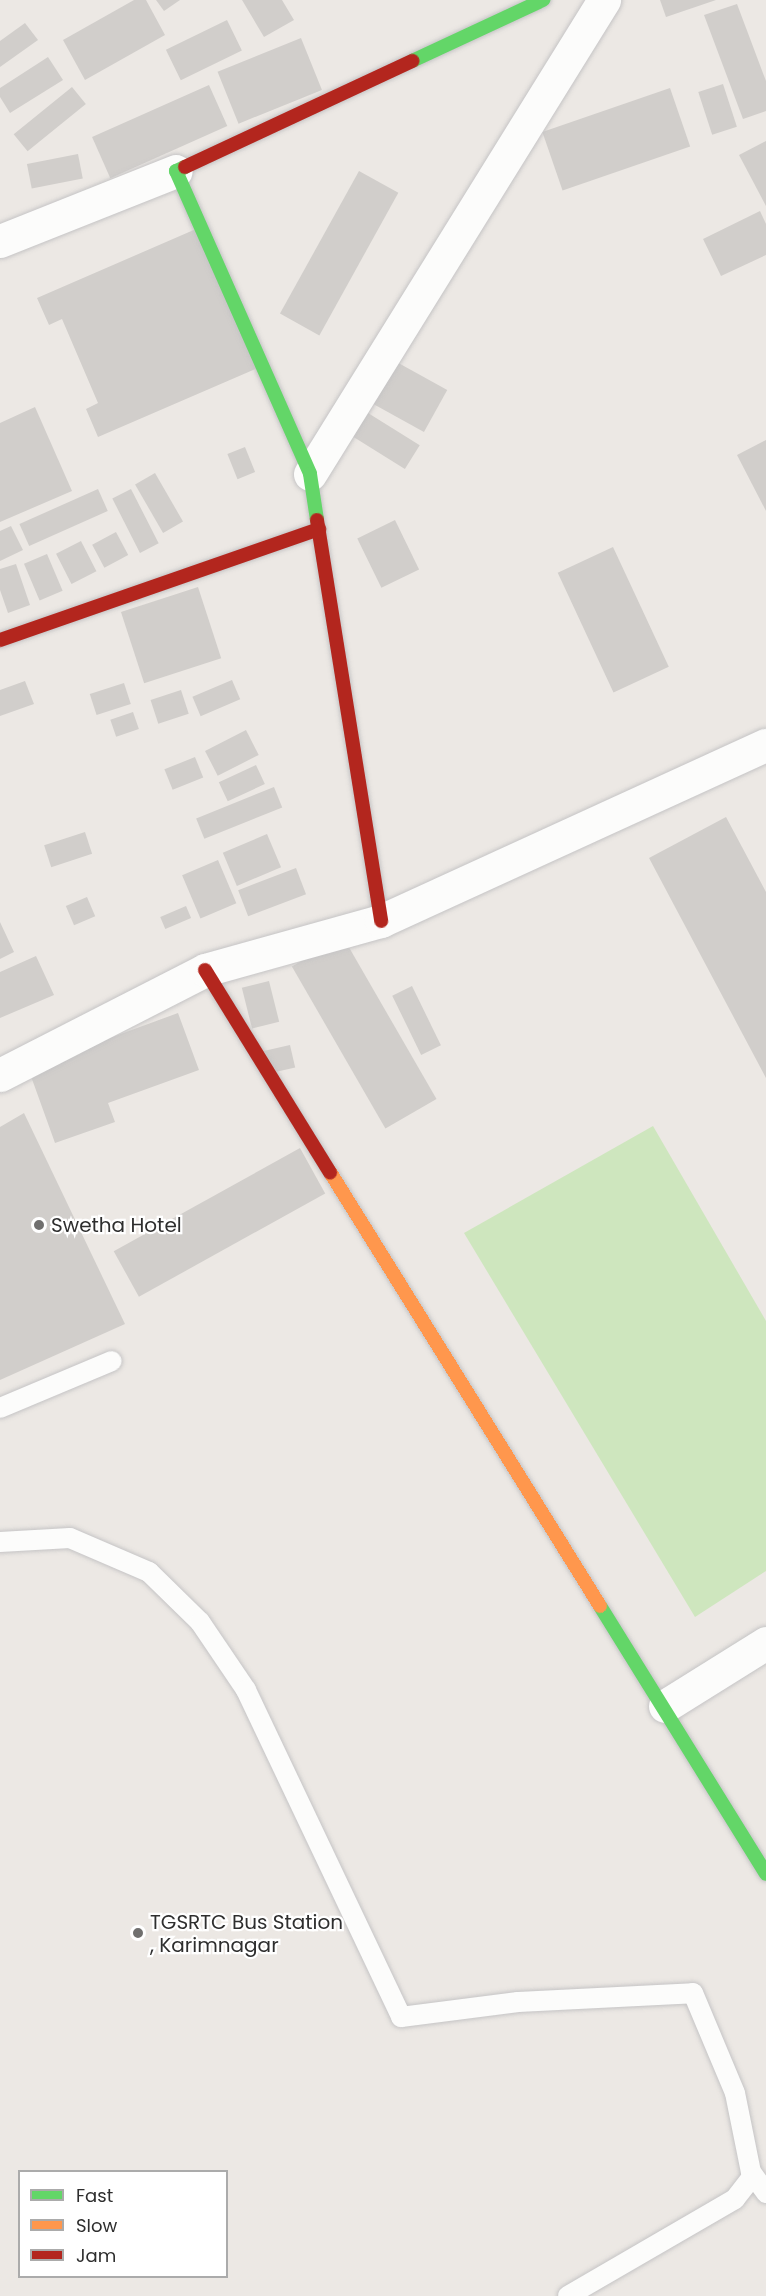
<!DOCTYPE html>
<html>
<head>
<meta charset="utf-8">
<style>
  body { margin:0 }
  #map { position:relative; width:766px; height:2296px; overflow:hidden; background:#ece8e4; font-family:Poppins,sans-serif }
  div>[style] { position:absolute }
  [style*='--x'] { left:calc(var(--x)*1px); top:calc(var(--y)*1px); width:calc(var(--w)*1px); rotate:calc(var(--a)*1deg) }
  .green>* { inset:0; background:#cee6be }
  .building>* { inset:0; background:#d1cecb; transform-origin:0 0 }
  .roads { filter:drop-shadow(0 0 2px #c5c4c5) drop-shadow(0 0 2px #c5c4c5) }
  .lane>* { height:20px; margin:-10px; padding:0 10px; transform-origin:10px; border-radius:10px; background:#fcfcfb }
  .street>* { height:33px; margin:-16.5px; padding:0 16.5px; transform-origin:16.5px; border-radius:16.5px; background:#fcfcfb }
  .fast>* { height:14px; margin:-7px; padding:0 7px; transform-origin:7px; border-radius:7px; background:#63d668 }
  .slow>* { height:14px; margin:-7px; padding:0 7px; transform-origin:7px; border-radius:7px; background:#ff974d }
  .jam>* { height:14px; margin:-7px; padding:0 7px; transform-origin:7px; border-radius:7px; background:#b3261e }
  .dots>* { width:16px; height:16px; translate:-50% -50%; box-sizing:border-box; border:3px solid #fff; border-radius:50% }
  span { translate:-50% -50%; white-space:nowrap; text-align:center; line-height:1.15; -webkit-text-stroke:4.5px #fff; paint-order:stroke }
  .poi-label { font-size:20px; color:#2e2e2e }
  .left { translate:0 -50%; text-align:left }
  .legend { position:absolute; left:18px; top:2170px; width:210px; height:108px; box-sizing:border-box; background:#fff; border:2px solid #ababab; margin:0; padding:8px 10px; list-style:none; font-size:18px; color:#2e2e2e }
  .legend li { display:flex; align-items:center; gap:12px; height:30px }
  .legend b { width:30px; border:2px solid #ababab }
</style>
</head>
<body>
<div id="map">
  <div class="green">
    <div style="clip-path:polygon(653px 1126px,766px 1321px,766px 1571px,695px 1617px,464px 1233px)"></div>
  </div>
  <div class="building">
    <div style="clip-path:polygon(134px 0,146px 0,165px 35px,85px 80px,63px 40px)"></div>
    <div style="clip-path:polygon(156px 0,180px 0,164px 11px)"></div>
    <div style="clip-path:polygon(242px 0,282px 0,294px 20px,264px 37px)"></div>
    <div style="clip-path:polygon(660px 0,716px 0,666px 17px)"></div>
    <div style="clip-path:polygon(737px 4px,766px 81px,766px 111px,743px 119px,704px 15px)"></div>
    <div style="left:227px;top:20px;width:34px;height:68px;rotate:64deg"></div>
    <div style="clip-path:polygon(25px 23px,38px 40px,0 67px,0 41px)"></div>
    <div style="left:301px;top:38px;width:56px;height:90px;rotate:68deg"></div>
    <div style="clip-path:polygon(48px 57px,63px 80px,10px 113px,0 97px,0 88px)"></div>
    <div style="left:723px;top:84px;width:45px;height:26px;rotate:72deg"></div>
    <div style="left:209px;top:85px;width:45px;height:128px;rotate:66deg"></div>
    <div style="left:72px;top:87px;width:22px;height:75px;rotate:51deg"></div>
    <div style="left:670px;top:88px;width:62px;height:135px;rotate:71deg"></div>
    <div style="clip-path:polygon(766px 141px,766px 206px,739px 155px)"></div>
    <div style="left:78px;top:154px;width:25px;height:52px;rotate:79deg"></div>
    <div style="left:359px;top:171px;width:45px;height:163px;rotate:29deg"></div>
    <div style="clip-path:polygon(760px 211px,766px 224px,766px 255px,721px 276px,703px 239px)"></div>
    <div style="clip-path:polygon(196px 229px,258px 368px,98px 437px,86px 409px,98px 403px,62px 319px,49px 325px,37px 298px)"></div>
    <div style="left:393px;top:360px;width:62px;height:48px;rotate:29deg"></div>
    <div style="clip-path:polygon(35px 407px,72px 491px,0 522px,0 423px)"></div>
    <div style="left:368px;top:413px;width:61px;height:28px;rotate:32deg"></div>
    <div style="clip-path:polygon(766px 440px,766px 511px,737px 455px)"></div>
    <div style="left:245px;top:447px;width:27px;height:19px;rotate:68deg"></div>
    <div style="left:155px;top:473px;width:56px;height:23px;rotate:60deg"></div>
    <div style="left:98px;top:489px;width:24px;height:86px;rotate:66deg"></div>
    <div style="left:131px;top:489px;width:61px;height:21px;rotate:63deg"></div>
    <div style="left:395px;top:520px;width:55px;height:42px;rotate:64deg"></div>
    <div style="clip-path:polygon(11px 526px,23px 550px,0 561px,0 531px)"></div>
    <div style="left:116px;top:532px;width:26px;height:27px;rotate:62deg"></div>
    <div style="left:81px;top:541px;width:34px;height:28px;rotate:63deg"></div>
    <div style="left:613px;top:547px;width:132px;height:61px;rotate:65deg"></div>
    <div style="left:47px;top:554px;width:40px;height:25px;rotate:67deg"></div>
    <div style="clip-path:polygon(16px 564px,30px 605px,8px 613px,0 590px,0 569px)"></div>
    <div style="left:198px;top:587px;width:75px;height:81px;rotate:72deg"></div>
    <div style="left:232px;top:680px;width:21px;height:43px;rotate:67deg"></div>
    <div style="clip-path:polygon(25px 681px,34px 704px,0 716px,0 690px)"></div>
    <div style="left:124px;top:683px;width:22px;height:36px;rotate:72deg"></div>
    <div style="left:181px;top:690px;width:25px;height:32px;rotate:72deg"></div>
    <div style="left:133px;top:712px;width:18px;height:24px;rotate:71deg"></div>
    <div style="left:246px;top:730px;width:28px;height:46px;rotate:63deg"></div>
    <div style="left:195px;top:757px;width:22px;height:33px;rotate:68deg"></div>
    <div style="left:256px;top:765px;width:21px;height:41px;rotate:65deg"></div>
    <div style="left:274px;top:787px;width:22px;height:84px;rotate:68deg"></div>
    <div style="clip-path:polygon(726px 817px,766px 892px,766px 1078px,649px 858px)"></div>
    <div style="left:85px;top:832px;width:23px;height:43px;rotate:72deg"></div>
    <div style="left:267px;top:834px;width:36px;height:48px;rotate:67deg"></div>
    <div style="left:218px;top:860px;width:47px;height:39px;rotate:67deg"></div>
    <div style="left:296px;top:868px;width:28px;height:62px;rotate:69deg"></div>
    <div style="left:87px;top:897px;width:21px;height:23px;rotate:67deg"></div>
    <div style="left:186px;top:906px;width:13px;height:28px;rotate:67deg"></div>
    <div style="clip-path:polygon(0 922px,14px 952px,0 959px)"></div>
    <div style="left:343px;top:937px;width:187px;height:59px;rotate:60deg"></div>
    <div style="clip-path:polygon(36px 956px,54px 995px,0 1018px,0 972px)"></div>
    <div style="left:269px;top:981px;width:42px;height:28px;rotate:76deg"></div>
    <div style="left:412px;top:986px;width:66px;height:22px;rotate:64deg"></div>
    <div style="clip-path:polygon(178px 1013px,199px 1070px,108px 1103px,115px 1122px,55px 1143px,28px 1068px)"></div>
    <div style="left:290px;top:1045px;width:23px;height:27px;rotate:77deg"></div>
    <div style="clip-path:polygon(24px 1113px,125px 1324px,0 1380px,0 1127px)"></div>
    <div style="left:300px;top:1148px;width:52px;height:213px;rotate:61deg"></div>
  </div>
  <div class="roads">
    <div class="lane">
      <div style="--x:0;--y:1408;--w:121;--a:-22.8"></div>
      <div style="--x:0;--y:1542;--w:70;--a:-3.3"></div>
      <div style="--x:70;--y:1538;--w:86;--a:23.3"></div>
      <div style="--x:149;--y:1572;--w:71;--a:44.4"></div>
      <div style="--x:200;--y:1622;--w:82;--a:55.9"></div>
      <div style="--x:246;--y:1690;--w:362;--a:64.6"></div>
      <div style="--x:401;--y:2017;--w:118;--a:-7.3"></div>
      <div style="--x:518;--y:2002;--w:175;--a:-2.9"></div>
      <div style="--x:693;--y:1993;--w:108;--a:67.2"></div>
      <div style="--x:735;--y:2093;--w:86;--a:78.6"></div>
      <div style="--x:752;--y:2177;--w:28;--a:128"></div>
      <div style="--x:735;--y:2199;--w:193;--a:149.9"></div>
      <div style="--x:751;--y:2172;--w:26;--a:54"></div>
    </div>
    <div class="street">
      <div style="--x:0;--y:241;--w:189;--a:-21.7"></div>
      <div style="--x:310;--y:474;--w:558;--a:-58.19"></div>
      <div style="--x:0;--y:1075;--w:230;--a:-27.1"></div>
      <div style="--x:205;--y:970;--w:183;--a:-15.6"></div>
      <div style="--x:381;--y:921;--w:423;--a:-24.6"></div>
      <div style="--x:665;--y:1706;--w:119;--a:-32"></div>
    </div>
    <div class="fast">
      <div style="--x:412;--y:61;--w:145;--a:-25"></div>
      <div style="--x:185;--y:167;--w:10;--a:156"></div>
      <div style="--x:176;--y:171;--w:331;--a:66.1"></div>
      <div style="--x:310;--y:474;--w:47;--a:81.3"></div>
      <div style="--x:600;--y:1606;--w:315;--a:58.2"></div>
    </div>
    <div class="slow">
      <div style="--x:330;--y:1172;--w:511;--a:58.11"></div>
    </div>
    <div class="jam">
      <div style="--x:185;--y:167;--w:251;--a:-25"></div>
      <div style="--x:317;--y:520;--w:406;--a:80.9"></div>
      <div style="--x:0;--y:640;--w:338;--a:-19.2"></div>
      <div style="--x:205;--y:970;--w:238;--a:58.3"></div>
    </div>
  </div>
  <div class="dots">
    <div style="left:39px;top:1225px;background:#706f6e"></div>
    <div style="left:138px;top:1933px;background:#706f6e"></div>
  </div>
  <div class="poi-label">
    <span class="left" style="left:51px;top:1225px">Swetha Hotel</span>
    <span class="left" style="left:150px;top:1934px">TGSRTC Bus Station<br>, Karimnagar</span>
  </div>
  <ul class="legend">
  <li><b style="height:8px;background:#63d668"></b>Fast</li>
  <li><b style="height:8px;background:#ff974d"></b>Slow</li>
  <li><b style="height:8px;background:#b3261e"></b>Jam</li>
  </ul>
</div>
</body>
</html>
